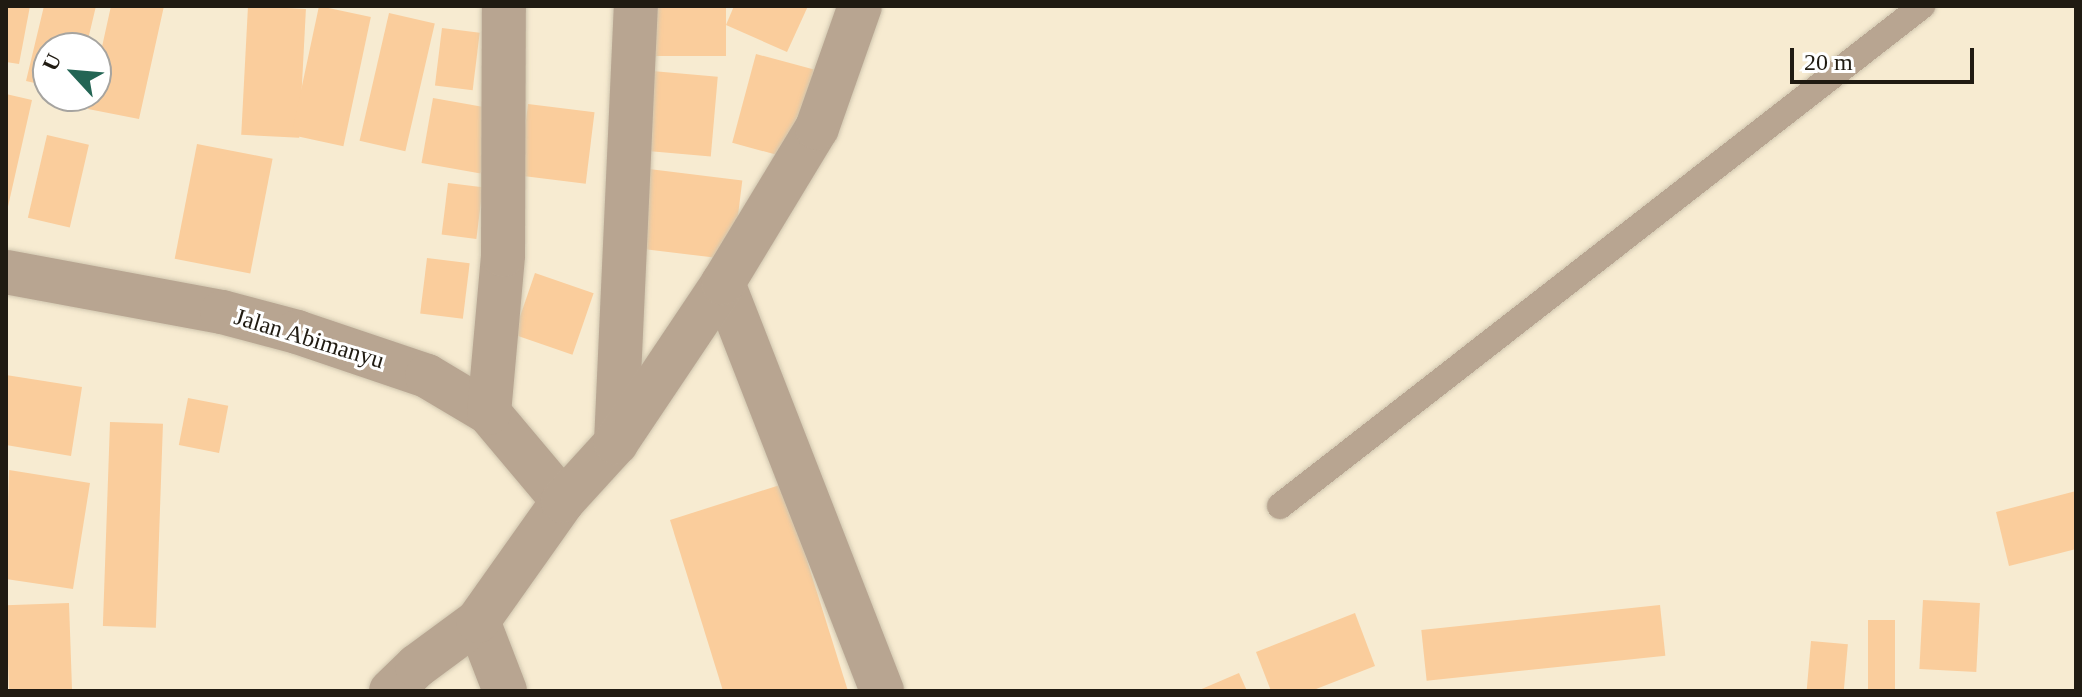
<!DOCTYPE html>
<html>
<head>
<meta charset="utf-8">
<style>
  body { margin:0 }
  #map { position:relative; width:2082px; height:697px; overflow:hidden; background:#f7ebd1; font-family:Georgia,serif }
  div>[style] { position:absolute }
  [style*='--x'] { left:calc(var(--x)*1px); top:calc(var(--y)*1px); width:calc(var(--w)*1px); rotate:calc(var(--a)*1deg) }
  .building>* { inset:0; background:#facd9c; transform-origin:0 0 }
  .roads { filter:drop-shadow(0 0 2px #d0c6af) drop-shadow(0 0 2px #d0c6af) }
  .lane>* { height:26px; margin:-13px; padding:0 13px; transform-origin:13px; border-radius:13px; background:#b8a591 }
  .street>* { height:44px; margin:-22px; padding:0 22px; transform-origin:22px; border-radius:22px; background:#b8a591 }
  span { translate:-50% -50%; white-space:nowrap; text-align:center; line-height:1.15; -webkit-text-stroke:6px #fff; paint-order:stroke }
  .street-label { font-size:24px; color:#201b12 }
  .frame { position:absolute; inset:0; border:8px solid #201b12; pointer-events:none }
  .north { position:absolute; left:32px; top:32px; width:80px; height:80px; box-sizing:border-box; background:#fff; border:2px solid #a6a4a0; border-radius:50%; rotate:296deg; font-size:22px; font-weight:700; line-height:32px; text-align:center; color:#201b12 }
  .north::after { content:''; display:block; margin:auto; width:28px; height:36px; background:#236554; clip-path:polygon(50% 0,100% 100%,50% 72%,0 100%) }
  .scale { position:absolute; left:1790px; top:48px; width:184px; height:36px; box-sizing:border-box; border:4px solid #201b12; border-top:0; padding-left:10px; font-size:24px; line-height:28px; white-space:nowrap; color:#201b12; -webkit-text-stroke:6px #fff; paint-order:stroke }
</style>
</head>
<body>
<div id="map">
  <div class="building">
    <div style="clip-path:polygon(6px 6px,30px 6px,19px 64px,6px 62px)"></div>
    <div style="clip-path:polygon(44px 6px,96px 6px,86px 48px,48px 48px,48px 86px,26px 81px)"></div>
    <div style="clip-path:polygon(111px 6px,164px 6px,139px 119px,88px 109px,91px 96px,96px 96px,96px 74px)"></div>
    <div style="left:248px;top:6px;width:58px;height:129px;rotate:3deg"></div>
    <div style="left:319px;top:6px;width:53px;height:132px;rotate:12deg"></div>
    <div style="left:656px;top:6px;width:70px;height:50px"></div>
    <div style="clip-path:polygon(734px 6px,808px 6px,787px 52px,726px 25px)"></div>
    <div style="left:389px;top:13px;width:47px;height:131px;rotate:13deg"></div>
    <div style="left:442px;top:28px;width:38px;height:58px;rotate:7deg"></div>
    <div style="left:756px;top:54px;width:60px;height:92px;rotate:15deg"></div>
    <div style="left:652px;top:71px;width:66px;height:80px;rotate:5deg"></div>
    <div style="clip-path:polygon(6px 94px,32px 100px,7px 211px,6px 211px)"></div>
    <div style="left:433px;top:98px;width:60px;height:66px;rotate:10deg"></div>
    <div style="left:528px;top:104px;width:67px;height:72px;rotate:7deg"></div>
    <div style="left:47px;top:135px;width:43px;height:85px;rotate:13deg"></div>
    <div style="left:197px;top:144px;width:77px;height:117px;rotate:11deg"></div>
    <div style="left:649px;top:169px;width:94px;height:80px;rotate:7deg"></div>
    <div style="left:448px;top:183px;width:35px;height:52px;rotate:7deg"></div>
    <div style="left:427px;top:258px;width:43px;height:56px;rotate:7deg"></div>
    <div style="left:535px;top:273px;width:62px;height:65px;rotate:19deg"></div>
    <div style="clip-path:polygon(6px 375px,82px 387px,71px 456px,6px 445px)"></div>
    <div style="left:188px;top:398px;width:41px;height:48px;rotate:11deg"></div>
    <div style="left:110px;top:422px;width:53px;height:204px;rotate:2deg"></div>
    <div style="clip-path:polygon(9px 470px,90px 483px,73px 589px,6px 579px)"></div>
    <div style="clip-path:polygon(783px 484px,848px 691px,723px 691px,670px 520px)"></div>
    <div style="clip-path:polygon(2076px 491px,2076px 549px,2009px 566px,1996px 512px)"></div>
    <div style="left:1923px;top:600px;width:57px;height:69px;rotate:3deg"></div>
    <div style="left:69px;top:603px;width:87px;height:63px;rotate:88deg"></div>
    <div style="left:1660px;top:605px;width:51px;height:240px;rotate:84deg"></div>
    <div style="clip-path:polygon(1355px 613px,1375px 666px,1311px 691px,1271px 691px,1256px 652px)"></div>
    <div style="left:1868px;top:620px;width:27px;height:70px"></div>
    <div style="left:1811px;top:641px;width:37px;height:50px;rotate:5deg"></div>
    <div style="clip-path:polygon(1239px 673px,1247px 691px,1197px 691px)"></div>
  </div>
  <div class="roads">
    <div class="lane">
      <div style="--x:1280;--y:506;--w:814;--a:-37.91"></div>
    </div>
    <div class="street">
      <div style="--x:6;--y:272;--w:220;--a:10.5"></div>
      <div style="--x:222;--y:312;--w:78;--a:14.9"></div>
      <div style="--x:297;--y:332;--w:137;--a:18.7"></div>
      <div style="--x:427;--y:376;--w:72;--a:30.8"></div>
      <div style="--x:489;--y:413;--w:115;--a:49.9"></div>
      <div style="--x:723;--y:283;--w:438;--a:68.7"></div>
      <div style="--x:489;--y:413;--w:159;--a:-84.9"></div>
      <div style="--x:503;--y:255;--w:249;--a:-89.8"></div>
      <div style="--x:616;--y:443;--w:437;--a:-87.4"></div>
      <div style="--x:478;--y:621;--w:75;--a:68.9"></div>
      <div style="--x:391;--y:691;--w:36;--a:-44"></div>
      <div style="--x:417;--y:666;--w:76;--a:-36.4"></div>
      <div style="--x:478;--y:621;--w:147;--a:-54.7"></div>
      <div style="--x:563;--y:501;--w:79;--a:-47.6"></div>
      <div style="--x:616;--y:443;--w:192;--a:-56.2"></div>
      <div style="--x:723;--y:283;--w:181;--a:-58.8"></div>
      <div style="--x:817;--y:128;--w:129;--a:-70.6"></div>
    </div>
  </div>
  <div class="street-label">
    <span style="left:309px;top:339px;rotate:17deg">Jalan Abimanyu</span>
  </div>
  <div class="frame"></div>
  <div class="north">U</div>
  <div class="scale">20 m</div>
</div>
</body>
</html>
